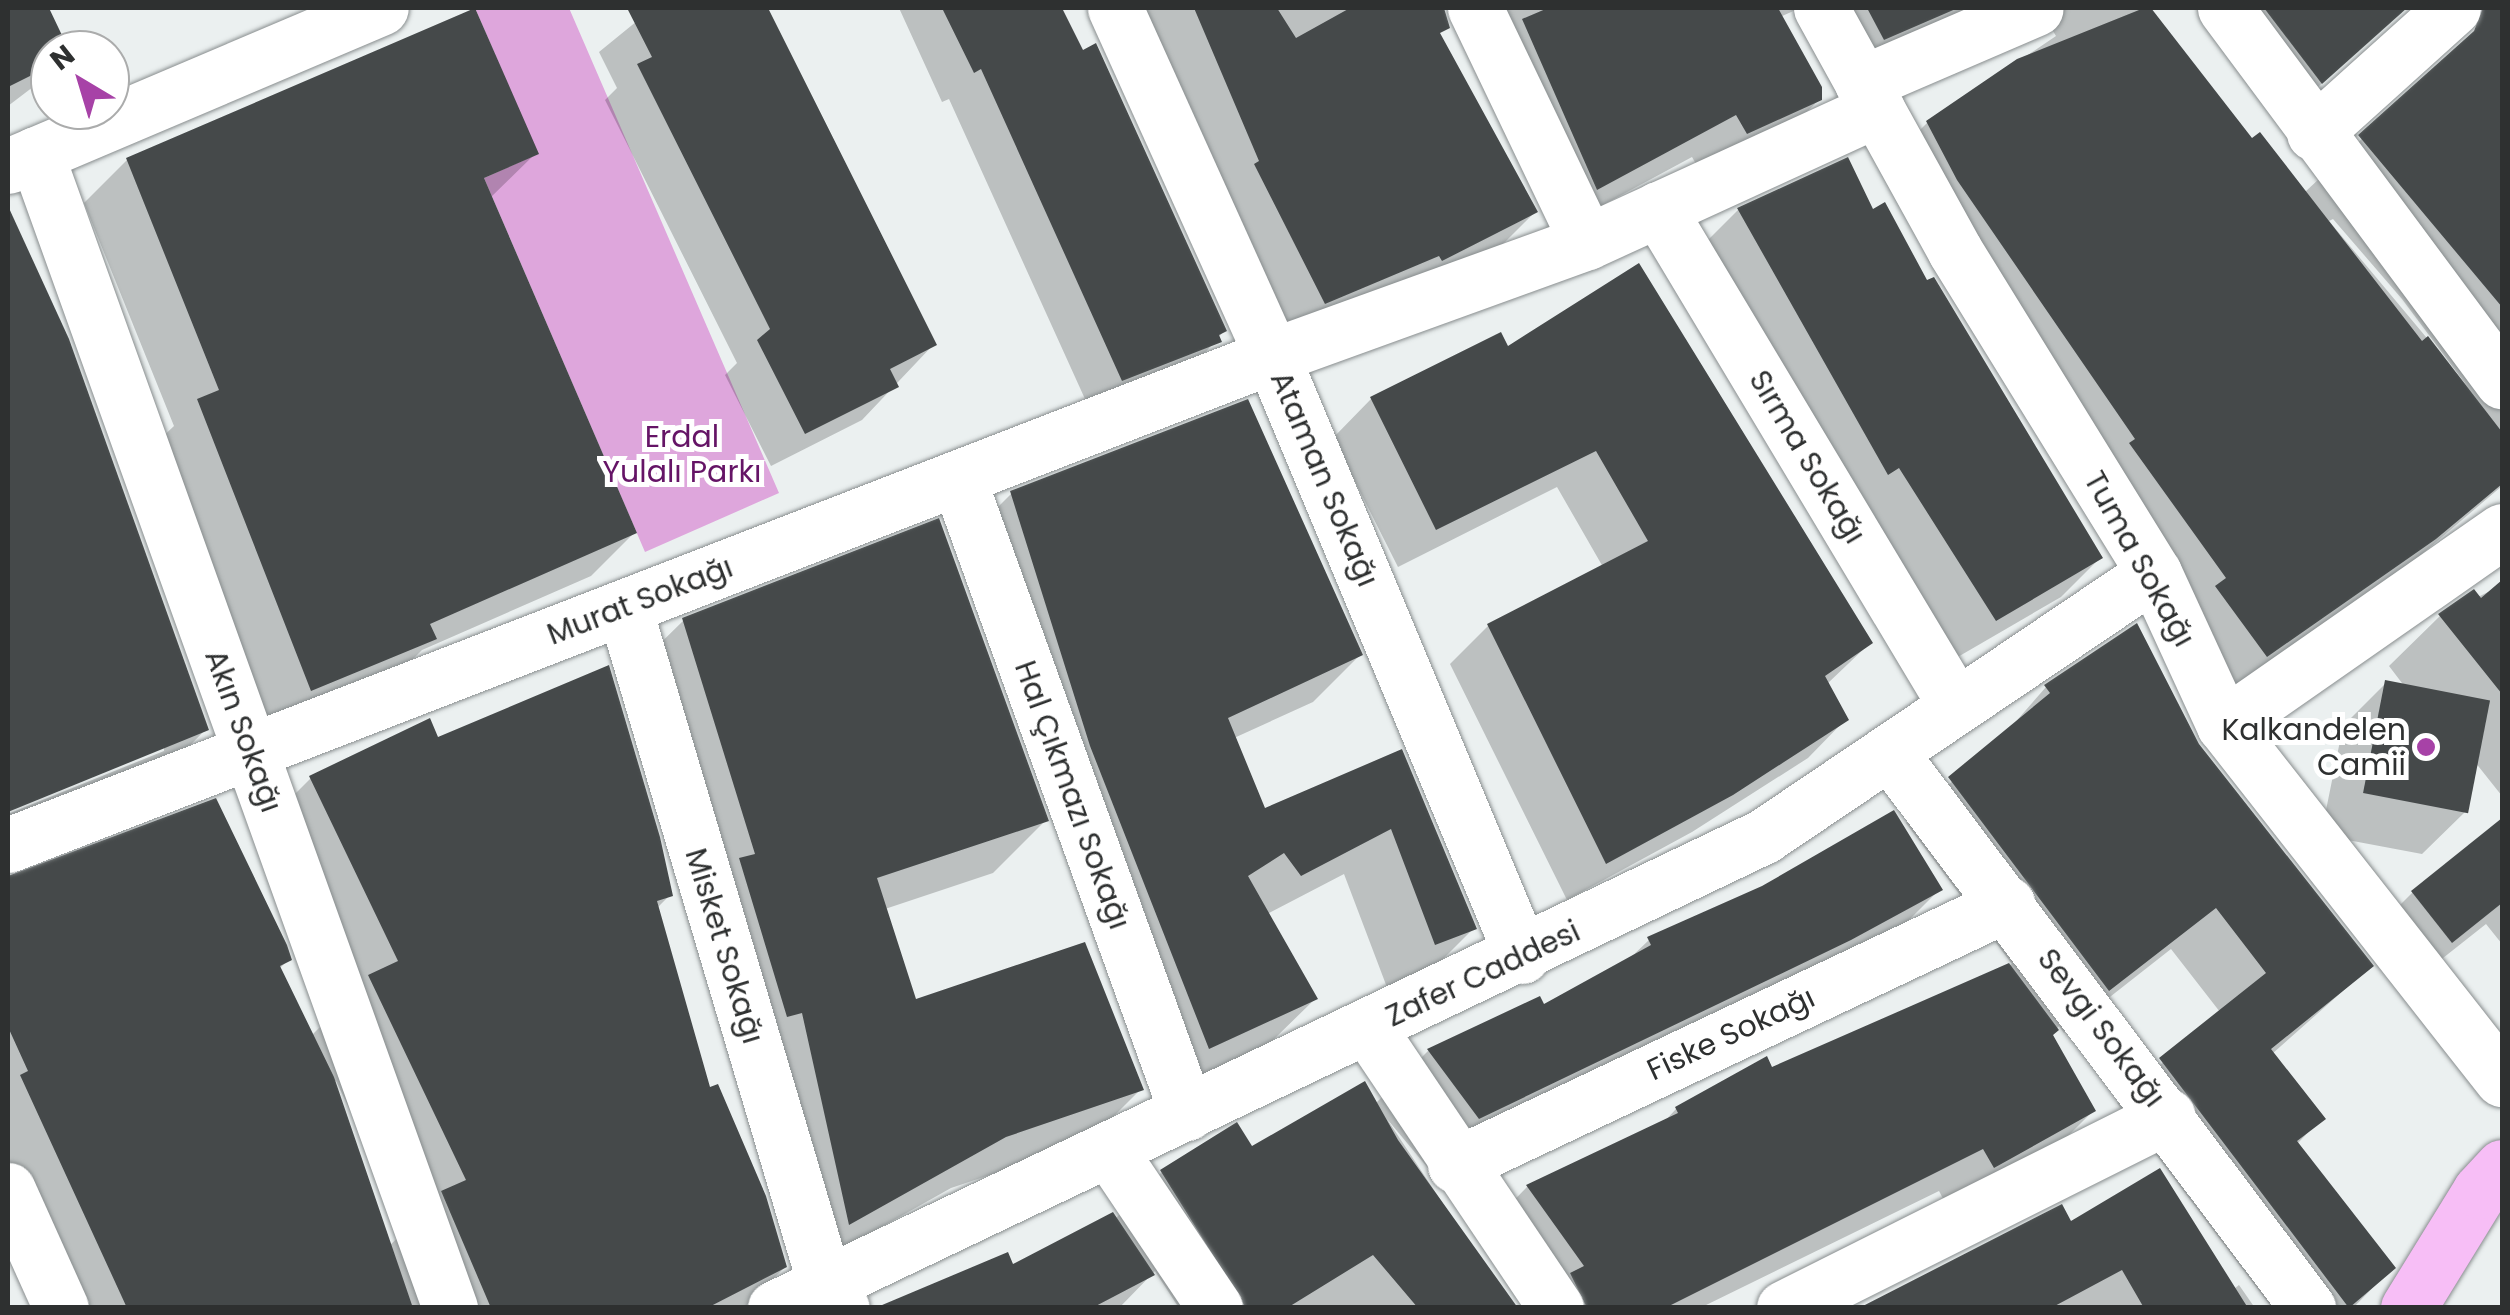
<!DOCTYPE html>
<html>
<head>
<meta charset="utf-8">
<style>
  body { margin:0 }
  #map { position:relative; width:2510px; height:1315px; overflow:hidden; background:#ebf0f0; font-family:Poppins,sans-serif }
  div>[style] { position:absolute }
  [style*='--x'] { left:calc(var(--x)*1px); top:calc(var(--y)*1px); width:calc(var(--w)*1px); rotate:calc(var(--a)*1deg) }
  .green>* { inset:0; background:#dea6dc }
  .shadow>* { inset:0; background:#0003 }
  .building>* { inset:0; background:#45494a; transform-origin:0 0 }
  .roads { filter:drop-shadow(0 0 2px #888d8e) drop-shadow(0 0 2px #888d8e) }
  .minor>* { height:55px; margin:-27.5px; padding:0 27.5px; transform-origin:27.5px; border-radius:27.5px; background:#fff }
  .tertiary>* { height:55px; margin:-27.5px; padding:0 27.5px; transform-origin:27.5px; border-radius:27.5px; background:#fff }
  .primary>* { height:55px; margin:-27.5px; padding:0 27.5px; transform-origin:27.5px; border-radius:27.5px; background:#f7bef6 }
  .dots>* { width:28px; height:28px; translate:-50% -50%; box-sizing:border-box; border:5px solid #fff; border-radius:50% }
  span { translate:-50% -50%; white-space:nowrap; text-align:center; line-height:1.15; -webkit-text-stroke:10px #fff; paint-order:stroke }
  .park-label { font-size:30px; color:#651466 }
  .street-label { font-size:30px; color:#2e3030 }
  .poi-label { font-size:30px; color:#2e3030 }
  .right { translate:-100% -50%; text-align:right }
  .frame { position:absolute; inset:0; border:10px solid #2e3030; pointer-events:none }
  .north { position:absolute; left:30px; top:30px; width:100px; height:100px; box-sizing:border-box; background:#fff; border:2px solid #abacac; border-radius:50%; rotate:322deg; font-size:28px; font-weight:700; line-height:40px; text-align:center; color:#2e3030 }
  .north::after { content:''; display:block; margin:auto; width:35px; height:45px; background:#a742a7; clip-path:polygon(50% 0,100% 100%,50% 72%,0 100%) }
</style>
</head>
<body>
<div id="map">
  <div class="green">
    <div style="clip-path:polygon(475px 8px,569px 8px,779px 493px,645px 552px,484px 178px,538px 154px)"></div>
  </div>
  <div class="shadow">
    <div style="clip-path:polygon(8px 8px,46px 8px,66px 50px,50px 50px,50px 74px,8px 106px)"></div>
    <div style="clip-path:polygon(653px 8px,765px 8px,934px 344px,862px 420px,771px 466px,725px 375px,737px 363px,605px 100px,617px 88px,599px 52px)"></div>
    <div style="clip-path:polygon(899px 8px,1059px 8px,1224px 331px,1188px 372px,1090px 410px,949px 99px,942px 102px)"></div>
    <div style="clip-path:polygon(1130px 8px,1431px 8px,1443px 29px,1438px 35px,1535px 212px,1489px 258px,1278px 348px)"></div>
    <div style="clip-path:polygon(1457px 8px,1800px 8px,1780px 17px,1820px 99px,1775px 143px,1703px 176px,1692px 157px,1553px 232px)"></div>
    <div style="clip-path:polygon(1801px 8px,2037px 8px,1840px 82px)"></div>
    <div style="clip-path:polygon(evenodd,2039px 8px,2148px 8px,2252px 141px,2305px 192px,2502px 8px,2502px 486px,2389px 582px,2222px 699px,1884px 166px,1928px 122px,2056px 36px,2039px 8px,2333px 219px,2402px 299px,2467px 386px,2329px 221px,2333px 219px)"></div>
    <div style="clip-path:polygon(2198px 8px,2404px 8px,2284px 118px)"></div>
    <div style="clip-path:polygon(536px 153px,490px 198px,634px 533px,591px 576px,422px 650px,390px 682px,267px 732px,155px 444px,174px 426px,84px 203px,127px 160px)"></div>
    <div style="clip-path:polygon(1738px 210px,1871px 212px,1926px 284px,2100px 558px,2061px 597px,1956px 658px,1699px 249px)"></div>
    <div style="clip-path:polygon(8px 212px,67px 340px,206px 729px,168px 768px,8px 833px,8px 814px,164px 751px,164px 746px,8px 809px)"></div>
    <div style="clip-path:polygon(1500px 335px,1507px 350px,1870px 643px,1827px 684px,1846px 719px,1808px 758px,1692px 832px,1567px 900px,1450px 664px,1488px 626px,1603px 567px,1557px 487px,1398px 567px,1333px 438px,1371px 399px)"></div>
    <div style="clip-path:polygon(1012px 493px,1360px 655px,1313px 702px,1234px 738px,1263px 811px,1400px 752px,1474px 928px,1427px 975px,1388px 990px,1344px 874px,1267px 914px,1315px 999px,1268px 1045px,1162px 1095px,965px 540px)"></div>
    <div style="clip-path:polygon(2502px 585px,2502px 796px,2475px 762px,2465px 812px,2422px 854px,2321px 835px,2343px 726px,2386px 683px,2405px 687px,2389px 666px,2440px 616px)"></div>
    <div style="clip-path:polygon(684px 620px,1046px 820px,993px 873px,885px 909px,914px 1002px,1141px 1089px,1088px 1142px,951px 1188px,796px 1275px,631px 672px)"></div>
    <div style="clip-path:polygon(2046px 687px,2197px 745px,2371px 966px,2272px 1054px,2322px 1118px,2297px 1144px,2392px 1268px,2353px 1308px,2272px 1308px,2117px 1103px,2220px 1012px,2171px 949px,2064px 1033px,2059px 1026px,2051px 1035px,2093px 1111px,2049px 1155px,1949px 1210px,1939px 1191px,1700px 1308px,1539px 1308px,1484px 1231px,1527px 1187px,1663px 1123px,1676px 1109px,2012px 964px,1906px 823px,2005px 734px)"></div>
    <div style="clip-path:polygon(evenodd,437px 740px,670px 895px,657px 908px,709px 1091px,785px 1267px,744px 1308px,43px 1308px,8px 1228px,8px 883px,20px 876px,289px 959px,279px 969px,311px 1036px,338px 1009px,255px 834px,311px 778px,437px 740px,336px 1081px,407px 1229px,389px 1246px,333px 1082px,336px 1081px)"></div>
    <div style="clip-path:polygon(2502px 822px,2502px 944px,2486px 924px,2400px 992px,2361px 944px,2412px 893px)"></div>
    <div style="clip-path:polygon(1940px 889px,1890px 939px,1428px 1168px,1387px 1119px,1512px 1308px,1179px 1308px,1155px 1271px,1119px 1308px,899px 1308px,1011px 1268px,1115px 1219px,1162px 1172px,1251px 1150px,1376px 1103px,1428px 1051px,1544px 1007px,1627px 961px,1649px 940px)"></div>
    <div style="clip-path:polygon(2070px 1224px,2234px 1289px,2239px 1285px,2255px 1308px,1866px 1308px)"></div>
  </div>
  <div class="building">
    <div style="clip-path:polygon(8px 8px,49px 8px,69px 50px,50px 50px,50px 66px,8px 87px)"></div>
    <div style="clip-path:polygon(475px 8px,539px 154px,484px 178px,637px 533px,430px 624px,437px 639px,311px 691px,197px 399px,219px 390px,126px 158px)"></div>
    <div style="clip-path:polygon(627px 8px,768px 8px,937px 345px,890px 369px,899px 387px,805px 434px,757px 340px,770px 329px,637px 64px,652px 57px)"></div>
    <div style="clip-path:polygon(942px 8px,1062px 8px,1083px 50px,1096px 43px,1227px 331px,1219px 335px,1222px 342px,1122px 381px,981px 69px,974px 73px)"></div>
    <div style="clip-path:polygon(1194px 8px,1277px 8px,1296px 38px,1350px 8px,1444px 8px,1450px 28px,1440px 33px,1538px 212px,1442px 261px,1439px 256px,1325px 304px,1254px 164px,1259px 161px)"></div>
    <div style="clip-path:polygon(1548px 8px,1778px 8px,1822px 87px,1822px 100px,1747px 134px,1736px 115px,1597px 190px,1522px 19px)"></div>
    <div style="clip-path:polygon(1867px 8px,1958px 8px,1884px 40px)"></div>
    <div style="clip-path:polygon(2144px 8px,2151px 8px,2252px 138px,2260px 132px,2422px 341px,2428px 336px,2502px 432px,2502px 484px,2436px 539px,2267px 657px,2215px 586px,2226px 578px,2129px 443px,2135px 439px,1957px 180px,1926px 121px,2017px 59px)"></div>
    <div style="clip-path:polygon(2264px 8px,2407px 8px,2322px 84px)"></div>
    <div style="clip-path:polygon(2483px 8px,2502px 8px,2502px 307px,2358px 135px,2474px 31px)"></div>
    <div style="clip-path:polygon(1848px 157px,1873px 209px,1885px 202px,1927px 280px,1934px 277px,2103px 558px,1996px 621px,1899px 468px,1888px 475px,1737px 208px)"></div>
    <div style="clip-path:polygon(8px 206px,69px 339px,209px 730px,8px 812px)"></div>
    <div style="clip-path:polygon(1639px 263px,1873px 643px,1825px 676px,1849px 720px,1733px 795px,1606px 864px,1487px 624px,1648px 541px,1596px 451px,1436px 530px,1370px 397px,1501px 332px,1508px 346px)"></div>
    <div style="clip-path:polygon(1248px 399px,1363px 655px,1228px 718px,1265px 808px,1402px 749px,1477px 929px,1435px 945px,1391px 829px,1301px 876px,1284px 853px,1248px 876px,1318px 999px,1209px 1049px,1090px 746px,1010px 491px)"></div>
    <div style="clip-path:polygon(939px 518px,1049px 821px,877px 878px,916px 999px,1085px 942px,1144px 1090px,1006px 1137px,849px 1225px,802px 1013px,787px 1017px,739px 858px,755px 854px,682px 618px)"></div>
    <div style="clip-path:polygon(2502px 580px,2502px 694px,2438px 614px,2474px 589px,2481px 598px)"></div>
    <div style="clip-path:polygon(2137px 623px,2199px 744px,2374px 966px,2271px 1049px,2326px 1119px,2297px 1141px,2396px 1268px,2349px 1308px,2159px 1058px,2266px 973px,2216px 908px,2109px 991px,1948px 777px,2050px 693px,2044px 685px)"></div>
    <div style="clip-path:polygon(609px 665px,660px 837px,673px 896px,657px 901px,710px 1087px,718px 1084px,766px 1196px,787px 1267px,707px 1308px,491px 1308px,441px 1191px,466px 1180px,368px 975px,398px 961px,309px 776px,430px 718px,438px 737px)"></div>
    <div style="left:2385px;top:680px;width:107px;height:115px;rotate:11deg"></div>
    <div style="clip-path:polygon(216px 798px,287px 945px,292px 960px,280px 966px,334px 1077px,413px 1308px,127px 1308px,20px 1075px,28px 1071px,8px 1027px,8px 876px)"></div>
    <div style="clip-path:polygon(1894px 810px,1943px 890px,1851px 940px,1479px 1119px,1427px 1049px,1540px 996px,1544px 1004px,1651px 945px,1647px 937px,1762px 886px)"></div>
    <div style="clip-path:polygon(2502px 818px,2502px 903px,2452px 943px,2411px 891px)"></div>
    <div style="clip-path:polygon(2009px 963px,2059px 1030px,2053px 1035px,2096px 1111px,1994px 1168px,1983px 1149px,1665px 1308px,1587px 1308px,1570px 1273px,1584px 1266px,1526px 1185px,1678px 1113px,1675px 1107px,1767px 1056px,1772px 1067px)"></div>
    <div style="clip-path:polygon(1365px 1081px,1398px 1140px,1518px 1308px,1418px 1308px,1373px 1255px,1287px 1308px,1246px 1308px,1160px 1170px,1237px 1122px,1252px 1146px)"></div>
    <div style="clip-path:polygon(2160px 1168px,2248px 1308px,2144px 1308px,2122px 1270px,2051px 1308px,1859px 1308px,2062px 1204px,2071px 1221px)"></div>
    <div style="clip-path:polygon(1113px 1212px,1155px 1275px,1092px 1308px,875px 1308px,1008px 1252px,1013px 1264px)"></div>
  </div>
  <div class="roads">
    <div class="minor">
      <div style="--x:1115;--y:8;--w:382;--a:65.7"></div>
      <div style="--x:1272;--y:356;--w:650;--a:67.38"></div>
      <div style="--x:1475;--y:8;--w:259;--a:64.4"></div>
      <div style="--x:1821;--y:8;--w:277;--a:61.1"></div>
      <div style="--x:1955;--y:251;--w:379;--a:58.3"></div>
      <div style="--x:2154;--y:573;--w:167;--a:65.3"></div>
      <div style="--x:2224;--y:725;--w:450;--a:51.9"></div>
      <div style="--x:2225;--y:8;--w:465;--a:53.4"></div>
      <div style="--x:1862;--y:83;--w:189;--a:-23.3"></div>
      <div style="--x:2314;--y:133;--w:187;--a:-42"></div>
      <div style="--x:36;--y:154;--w:1226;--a:70.26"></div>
      <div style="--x:1658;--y:209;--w:579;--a:59.05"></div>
      <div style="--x:958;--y:478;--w:675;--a:70.17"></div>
      <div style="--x:624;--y:607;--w:706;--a:73.46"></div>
      <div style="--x:825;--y:1284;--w:29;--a:55"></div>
      <div style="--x:2224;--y:725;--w:339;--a:-34.9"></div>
      <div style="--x:1890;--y:753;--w:695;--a:53.01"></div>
      <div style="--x:8;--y:845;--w:1355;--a:-21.15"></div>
      <div style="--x:1272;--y:356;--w:335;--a:-19.9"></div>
      <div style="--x:1587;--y:242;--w:319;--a:-24.6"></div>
      <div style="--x:1368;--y:1028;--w:337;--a:56.1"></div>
      <div style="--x:1109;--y:1150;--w:190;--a:56.1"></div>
      <div style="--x:1455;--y:1165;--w:611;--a:-25.31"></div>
      <div style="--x:8;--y:1190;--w:129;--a:65.8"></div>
      <div style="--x:1784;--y:1308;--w:429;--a:-26.6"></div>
    </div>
    <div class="tertiary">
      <div style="--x:8;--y:166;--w:405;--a:-23"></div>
      <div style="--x:775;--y:1308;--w:1096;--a:-25.51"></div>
      <div style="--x:1764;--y:836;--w:470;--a:-34"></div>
    </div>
    <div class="primary">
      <div style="--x:2408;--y:1308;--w:137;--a:-58.4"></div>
      <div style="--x:2480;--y:1191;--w:33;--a:-47"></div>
    </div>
  </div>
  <div class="dots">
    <div style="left:2426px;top:747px;background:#a742a7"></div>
  </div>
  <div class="park-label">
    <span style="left:682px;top:454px">Erdal<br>Yulalı Parkı</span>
  </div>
  <div class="street-label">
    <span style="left:1807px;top:457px;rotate:59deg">Sırma Sokağı</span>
    <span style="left:1324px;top:479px;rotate:67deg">Ataman Sokağı</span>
    <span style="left:2139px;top:559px;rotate:61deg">Tuma Sokağı</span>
    <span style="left:640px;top:601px;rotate:-21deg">Murat Sokağı</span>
    <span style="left:243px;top:731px;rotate:70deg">Akın Sokağı</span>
    <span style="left:1072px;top:795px;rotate:70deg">Hal Çıkmazı Sokağı</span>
    <span style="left:724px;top:946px;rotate:73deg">Misket Sokağı</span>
    <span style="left:1483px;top:974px;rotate:-25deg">Zafer Caddesi</span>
    <span style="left:2101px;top:1028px;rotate:53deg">Sevgi Sokağı</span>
    <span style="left:1731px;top:1034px;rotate:-25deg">Fiske Sokağı</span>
  </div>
  <div class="poi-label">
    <span class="right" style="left:2406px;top:747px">Kalkandelen<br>Camii</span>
  </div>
  <div class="frame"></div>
  <div class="north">N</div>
</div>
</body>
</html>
